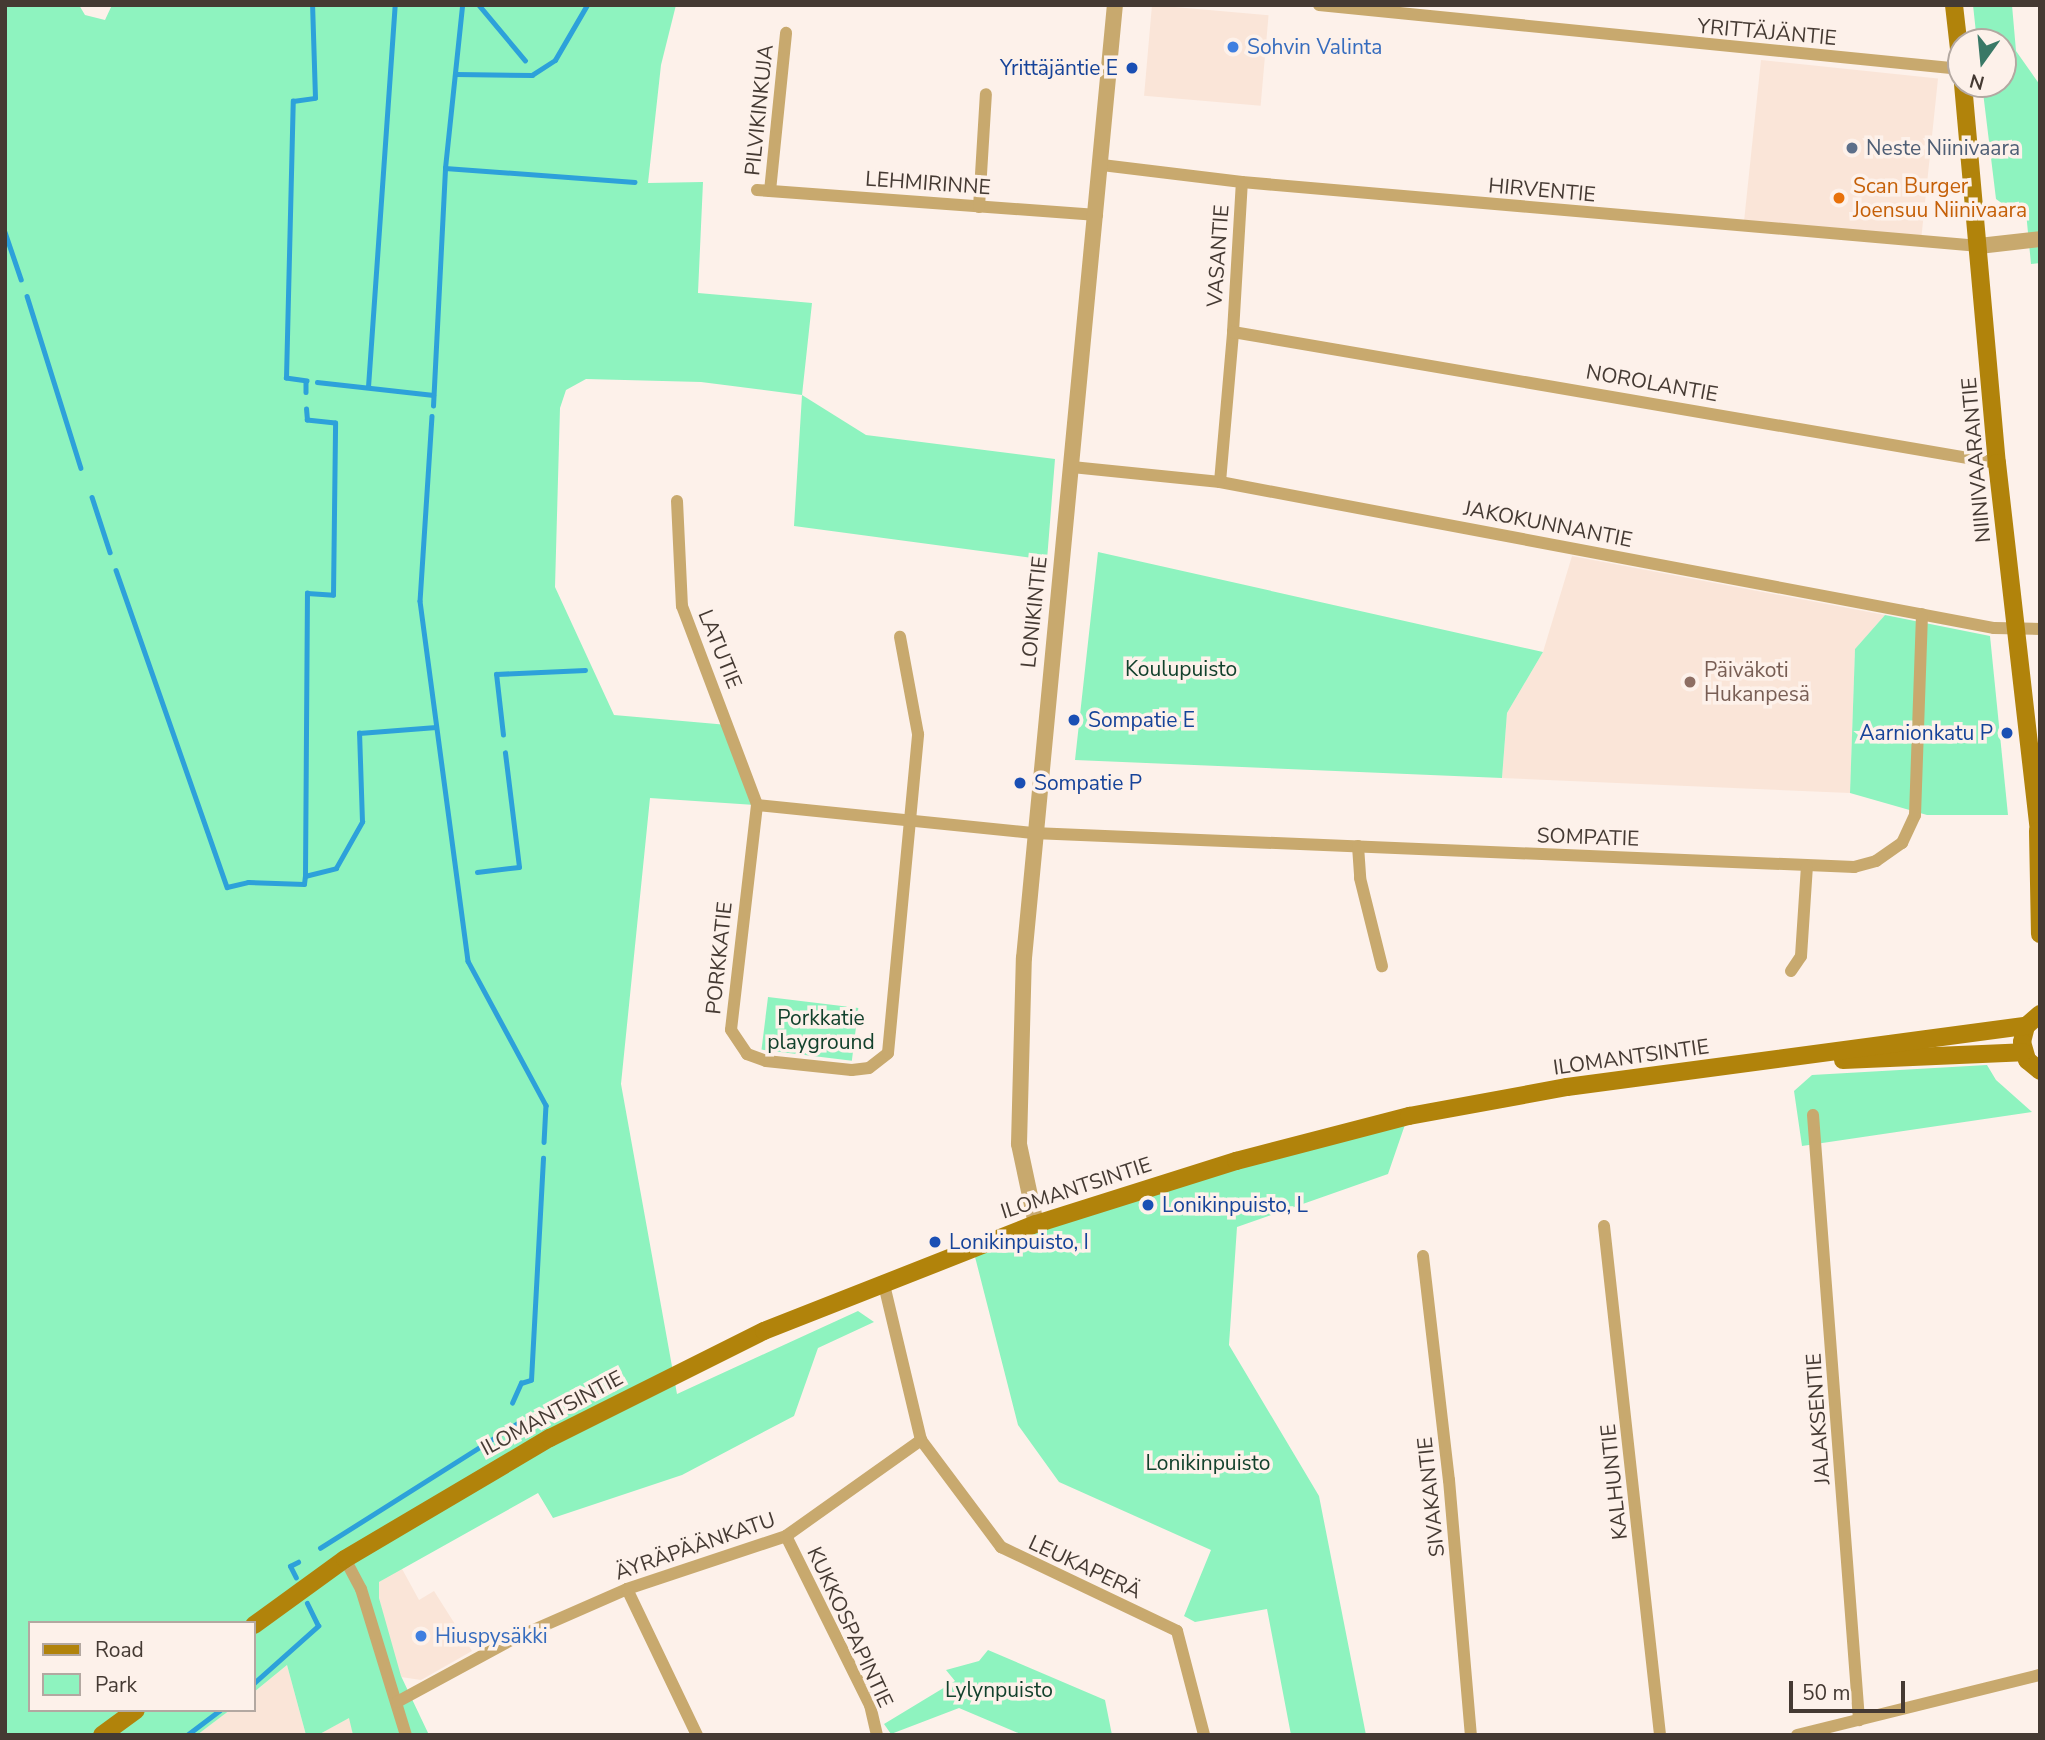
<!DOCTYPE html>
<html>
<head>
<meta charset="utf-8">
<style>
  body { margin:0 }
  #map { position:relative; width:2045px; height:1740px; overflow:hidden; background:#fdf1ea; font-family:"Nunito Sans",sans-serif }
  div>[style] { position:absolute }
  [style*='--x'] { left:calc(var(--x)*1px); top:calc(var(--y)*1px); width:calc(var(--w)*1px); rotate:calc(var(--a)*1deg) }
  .built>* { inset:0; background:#fae5d8; transform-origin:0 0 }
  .green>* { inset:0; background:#8ef3bf; transform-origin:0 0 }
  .stream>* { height:4.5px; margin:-2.25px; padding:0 2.25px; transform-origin:2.25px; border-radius:2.25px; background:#2da1da }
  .minor>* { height:12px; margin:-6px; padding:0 6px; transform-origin:6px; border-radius:6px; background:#c8a96e }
  .tertiary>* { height:16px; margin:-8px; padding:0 8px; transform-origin:8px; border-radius:8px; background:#c8a96e }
  .secondary>* { height:18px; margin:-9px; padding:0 9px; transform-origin:9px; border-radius:9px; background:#b1830b }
  .dots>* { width:19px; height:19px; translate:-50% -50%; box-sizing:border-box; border:4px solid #fdf1ea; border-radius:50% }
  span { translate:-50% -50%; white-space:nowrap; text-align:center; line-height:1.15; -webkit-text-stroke:7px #fdf1ea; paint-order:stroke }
  .street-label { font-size:21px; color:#453a33 }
  .shop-label { font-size:21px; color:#366cbe }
  .left { translate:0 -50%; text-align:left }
  .transit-label { font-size:21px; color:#164399 }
  .right { translate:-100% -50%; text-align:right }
  .service-label { font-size:21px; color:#4e5e75 }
  .food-label { font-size:21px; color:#c56008 }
  .park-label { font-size:21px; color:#12412c }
  .education-label { font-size:21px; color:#785e54 }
  .frame { position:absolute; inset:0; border:7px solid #453a33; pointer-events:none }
  .legend { position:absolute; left:28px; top:1621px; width:228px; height:91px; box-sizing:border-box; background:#fdf1ea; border:2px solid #b3a8a1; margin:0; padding:9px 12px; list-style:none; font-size:21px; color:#453a33 }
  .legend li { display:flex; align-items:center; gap:14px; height:35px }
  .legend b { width:35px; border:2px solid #b3a8a1 }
  .north { position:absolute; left:1947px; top:28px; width:70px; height:70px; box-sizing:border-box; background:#fdf1ea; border:2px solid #b3a8a1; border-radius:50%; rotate:195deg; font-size:19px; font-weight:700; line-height:28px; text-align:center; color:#453a33 }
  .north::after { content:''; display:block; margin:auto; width:24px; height:32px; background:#397866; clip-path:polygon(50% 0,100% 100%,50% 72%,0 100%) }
  .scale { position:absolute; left:1789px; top:1681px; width:116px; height:32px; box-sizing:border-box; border:4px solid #453a33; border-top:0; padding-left:9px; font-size:21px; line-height:24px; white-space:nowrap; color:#453a33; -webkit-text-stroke:5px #fdf1ea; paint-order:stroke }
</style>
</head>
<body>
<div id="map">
  <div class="built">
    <div style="left:1152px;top:5px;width:117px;height:91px;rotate:5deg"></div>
    <div style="left:1761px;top:60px;width:178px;height:161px;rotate:6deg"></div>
    <div style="clip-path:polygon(1572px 556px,1885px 615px,1855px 649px,1850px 793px,1502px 778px,1507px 713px,1543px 652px)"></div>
    <div style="clip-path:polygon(401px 1567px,419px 1600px,434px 1591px,472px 1651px,421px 1680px,401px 1677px,396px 1668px,379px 1598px,379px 1582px)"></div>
    <div style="clip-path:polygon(287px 1665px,306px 1735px,197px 1735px,230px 1710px,254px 1710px,254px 1692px)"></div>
    <div style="clip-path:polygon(350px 1717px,353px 1735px,318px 1735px)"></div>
  </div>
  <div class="green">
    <div style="clip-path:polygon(5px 5px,79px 5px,85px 15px,105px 20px,112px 5px,676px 5px,661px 65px,648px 183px,703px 182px,698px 293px,812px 303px,802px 395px,866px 435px,1055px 459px,1047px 560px,794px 526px,802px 395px,701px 382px,586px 379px,566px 390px,560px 408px,555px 587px,614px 715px,728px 725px,755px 805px,650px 798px,621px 1084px,677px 1394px,858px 1311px,874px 1322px,818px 1348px,794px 1416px,682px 1475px,553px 1518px,538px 1493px,379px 1582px,379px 1598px,401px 1676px,429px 1735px,353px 1735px,349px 1718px,318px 1735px,306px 1735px,287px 1665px,254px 1692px,253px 1623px,30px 1623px,30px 1710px,130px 1710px,96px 1735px,5px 1735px)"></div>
    <div style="clip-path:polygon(1973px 5px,2012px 5px,2016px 51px,2040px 85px,2040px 263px,2031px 264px,2026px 212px,2010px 209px,1996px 199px,1982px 84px,2003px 84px,2003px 42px,1977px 42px)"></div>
    <div style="clip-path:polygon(1098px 552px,1543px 652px,1507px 713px,1502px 778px,1075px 760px)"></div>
    <div style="clip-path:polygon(1885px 615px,1990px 636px,2008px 815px,1927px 815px,1850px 793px,1855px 649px)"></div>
    <div style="left:768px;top:997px;width:91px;height:53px;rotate:7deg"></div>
    <div style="clip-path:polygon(1987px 1065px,1996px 1080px,2032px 1112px,1802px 1146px,1794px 1091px,1812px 1075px)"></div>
    <div style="clip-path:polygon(1409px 1113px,1388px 1174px,1237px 1227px,1229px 1345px,1319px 1496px,1366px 1735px,1291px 1735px,1267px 1609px,1195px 1622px,1184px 1616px,1211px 1550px,1059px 1482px,1018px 1425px,973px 1249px)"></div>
    <div style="clip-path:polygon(988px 1650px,1105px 1700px,1112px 1735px,1023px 1735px,959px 1708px,891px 1734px,884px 1724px,955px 1681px,946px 1670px,979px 1661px)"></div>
    <div style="clip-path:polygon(142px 1710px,230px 1710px,197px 1735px,108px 1735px)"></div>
  </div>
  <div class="stream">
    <div style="--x:479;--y:5;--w:72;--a:50.1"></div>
    <div style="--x:456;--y:74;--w:76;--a:0.8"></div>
    <div style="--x:532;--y:75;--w:27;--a:-33"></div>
    <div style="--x:555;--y:60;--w:64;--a:-59.8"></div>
    <div style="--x:445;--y:168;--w:190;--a:4.2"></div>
    <div style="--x:5;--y:232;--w:50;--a:71.2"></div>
    <div style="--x:27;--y:296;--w:180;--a:72.6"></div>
    <div style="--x:306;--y:381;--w:11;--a:90"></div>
    <div style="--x:307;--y:381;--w:21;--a:-172"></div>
    <div style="--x:286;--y:378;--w:277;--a:-88.6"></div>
    <div style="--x:293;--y:101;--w:22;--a:-8"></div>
    <div style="--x:315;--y:98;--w:93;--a:-91.8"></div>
    <div style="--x:317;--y:382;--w:117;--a:6.4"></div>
    <div style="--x:368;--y:387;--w:383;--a:-86"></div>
    <div style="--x:433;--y:406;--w:238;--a:-87.1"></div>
    <div style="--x:445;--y:168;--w:164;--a:-84"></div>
    <div style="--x:432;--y:416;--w:185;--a:93.7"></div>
    <div style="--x:420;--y:601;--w:363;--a:82.4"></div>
    <div style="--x:468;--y:961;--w:164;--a:61.6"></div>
    <div style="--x:546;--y:1105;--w:37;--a:93"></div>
    <div style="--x:92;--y:497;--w:58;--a:71.9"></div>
    <div style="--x:116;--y:570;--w:336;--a:70.7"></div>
    <div style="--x:227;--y:887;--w:22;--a:-13"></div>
    <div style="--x:248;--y:882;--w:56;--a:2"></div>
    <div style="--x:304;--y:884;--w:8;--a:-83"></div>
    <div style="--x:305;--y:876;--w:32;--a:-14"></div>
    <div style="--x:336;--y:868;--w:53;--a:-60.5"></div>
    <div style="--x:362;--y:822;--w:89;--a:-91.9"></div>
    <div style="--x:359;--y:733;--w:77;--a:-4.5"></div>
    <div style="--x:503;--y:735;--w:61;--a:-96.5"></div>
    <div style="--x:496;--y:674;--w:89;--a:-2.6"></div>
    <div style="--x:477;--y:872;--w:42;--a:-6.8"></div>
    <div style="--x:519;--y:867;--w:115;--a:-97"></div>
    <div style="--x:305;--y:876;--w:283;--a:-89.6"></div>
    <div style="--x:307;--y:593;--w:26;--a:4"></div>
    <div style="--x:333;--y:595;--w:172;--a:-89.3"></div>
    <div style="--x:335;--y:423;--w:28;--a:-174"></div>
    <div style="--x:307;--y:420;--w:11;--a:-95"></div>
    <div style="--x:512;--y:1403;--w:22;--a:-66"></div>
    <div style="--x:521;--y:1383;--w:10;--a:-17"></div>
    <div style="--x:531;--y:1380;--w:222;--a:-86.9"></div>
    <div style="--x:320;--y:1548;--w:238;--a:-32.3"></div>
    <div style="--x:296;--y:1578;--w:13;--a:-117"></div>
    <div style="--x:290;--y:1566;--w:9;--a:-27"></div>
    <div style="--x:254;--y:1683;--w:86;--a:-41.7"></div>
    <div style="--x:318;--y:1626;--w:25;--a:-116"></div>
    <div style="--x:187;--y:1735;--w:41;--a:-37.1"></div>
  </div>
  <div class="minor">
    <div style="--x:1319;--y:5;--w:645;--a:5.69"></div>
    <div style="--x:1102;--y:165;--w:141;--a:6.9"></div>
    <div style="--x:1242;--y:182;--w:740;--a:4.96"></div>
    <div style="--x:757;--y:190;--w:341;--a:4.2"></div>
    <div style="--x:770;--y:191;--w:159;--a:-84.2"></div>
    <div style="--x:979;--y:207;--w:113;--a:-86.5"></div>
    <div style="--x:1233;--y:332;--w:150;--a:-86.6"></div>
    <div style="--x:1072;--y:467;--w:149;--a:5.8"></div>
    <div style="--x:1220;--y:482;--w:788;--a:10.68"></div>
    <div style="--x:1994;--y:628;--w:46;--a:1.2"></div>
    <div style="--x:1220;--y:482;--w:151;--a:-85"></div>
    <div style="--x:1233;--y:332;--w:775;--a:9.73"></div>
    <div style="--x:677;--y:501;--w:105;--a:87.3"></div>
    <div style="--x:682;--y:606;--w:213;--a:69.3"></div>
    <div style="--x:757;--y:805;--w:226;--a:96.6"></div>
    <div style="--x:731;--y:1030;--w:29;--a:56"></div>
    <div style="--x:747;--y:1054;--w:20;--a:20"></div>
    <div style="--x:766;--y:1061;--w:86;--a:6"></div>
    <div style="--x:852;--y:1070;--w:17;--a:-7"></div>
    <div style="--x:869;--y:1068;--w:24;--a:-38"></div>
    <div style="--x:888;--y:1053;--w:320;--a:-84.6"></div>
    <div style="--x:918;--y:734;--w:99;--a:-100.5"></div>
    <div style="--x:757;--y:805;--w:277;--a:5.8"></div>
    <div style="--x:1033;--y:833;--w:822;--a:2.37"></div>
    <div style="--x:1854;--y:867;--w:23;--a:-15"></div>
    <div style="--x:1876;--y:861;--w:32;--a:-35"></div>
    <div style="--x:1902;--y:843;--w:31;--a:-65"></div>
    <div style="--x:1915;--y:815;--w:201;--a:-88"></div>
    <div style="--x:1358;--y:846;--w:32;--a:86"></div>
    <div style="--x:1360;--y:878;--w:91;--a:76"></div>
    <div style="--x:1791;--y:971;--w:18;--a:-56"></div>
    <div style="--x:1801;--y:956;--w:90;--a:-86.2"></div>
    <div style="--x:1813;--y:1115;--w:607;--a:85.65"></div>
    <div style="--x:1604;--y:1226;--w:512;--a:83.72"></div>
    <div style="--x:1423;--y:1256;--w:226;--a:83.4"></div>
    <div style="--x:1449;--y:1480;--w:256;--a:85.1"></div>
    <div style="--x:921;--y:1440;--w:134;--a:53.2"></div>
    <div style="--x:1001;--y:1547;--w:195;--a:25.5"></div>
    <div style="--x:1177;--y:1631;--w:107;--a:75.4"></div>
    <div style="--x:786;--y:1536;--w:189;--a:63.6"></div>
    <div style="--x:870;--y:1705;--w:31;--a:77"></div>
    <div style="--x:345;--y:1559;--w:34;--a:62"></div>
    <div style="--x:361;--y:1589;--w:153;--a:72.9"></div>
    <div style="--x:627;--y:1589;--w:162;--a:64.4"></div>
    <div style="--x:397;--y:1702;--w:132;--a:-28.5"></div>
    <div style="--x:513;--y:1639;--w:124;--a:-23.7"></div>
    <div style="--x:627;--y:1589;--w:168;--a:-18.4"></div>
    <div style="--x:786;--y:1536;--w:166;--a:-35.4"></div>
    <div style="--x:921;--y:1440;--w:163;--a:-103.4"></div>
    <div style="--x:1797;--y:1735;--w:250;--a:-13.9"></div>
  </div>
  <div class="tertiary">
    <div style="--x:1979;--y:246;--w:61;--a:-6.5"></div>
    <div style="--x:1036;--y:1224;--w:82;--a:-102"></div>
    <div style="--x:1019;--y:1144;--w:186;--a:-88.5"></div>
    <div style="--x:1024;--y:958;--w:957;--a:-84.55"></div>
  </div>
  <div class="secondary">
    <div style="--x:1954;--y:5;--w:61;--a:83.5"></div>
    <div style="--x:1963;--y:84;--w:381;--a:84.9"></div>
    <div style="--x:1997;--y:463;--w:381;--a:83.5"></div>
    <div style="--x:2038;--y:831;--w:103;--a:88.9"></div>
    <div style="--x:2040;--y:1014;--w:18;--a:139"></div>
    <div style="--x:2026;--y:1026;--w:16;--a:104"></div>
    <div style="--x:2022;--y:1042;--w:19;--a:74"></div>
    <div style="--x:2027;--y:1060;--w:17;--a:40"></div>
    <div style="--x:1843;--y:1060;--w:180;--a:-2.5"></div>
    <div style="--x:254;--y:1625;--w:112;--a:-36"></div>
    <div style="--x:345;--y:1559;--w:238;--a:-30.6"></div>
    <div style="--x:550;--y:1438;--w:239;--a:-26.6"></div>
    <div style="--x:764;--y:1331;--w:292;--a:-21.5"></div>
    <div style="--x:1036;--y:1224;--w:210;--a:-17.5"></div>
    <div style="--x:1236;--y:1161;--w:179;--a:-14.6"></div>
    <div style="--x:1409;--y:1116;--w:161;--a:-10.4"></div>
    <div style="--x:1567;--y:1087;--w:463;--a:-7.6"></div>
    <div style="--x:102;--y:1735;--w:42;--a:-36.3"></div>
  </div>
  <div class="dots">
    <div style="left:1233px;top:47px;background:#3f7fe0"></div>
    <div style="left:1132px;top:68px;background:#1a4fb4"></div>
    <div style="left:1852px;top:148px;background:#5c6f8a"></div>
    <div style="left:1839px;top:198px;background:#e8710a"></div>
    <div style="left:1690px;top:682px;background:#8d6e63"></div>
    <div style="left:1074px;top:720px;background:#1a4fb4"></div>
    <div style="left:2007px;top:733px;background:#1a4fb4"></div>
    <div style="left:1020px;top:783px;background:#1a4fb4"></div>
    <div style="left:1148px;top:1205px;background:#1a4fb4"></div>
    <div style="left:935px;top:1242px;background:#1a4fb4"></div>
    <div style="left:421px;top:1636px;background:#3f7fe0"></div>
  </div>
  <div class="street-label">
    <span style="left:1767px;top:32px;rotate:5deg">YRITTÄJÄNTIE</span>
    <span style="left:759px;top:110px;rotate:-84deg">PILVIKINKUJA</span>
    <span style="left:928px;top:183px;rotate:4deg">LEHMIRINNE</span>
    <span style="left:1542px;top:190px;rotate:5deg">HIRVENTIE</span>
    <span style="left:1218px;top:256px;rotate:-86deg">VASANTIE</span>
    <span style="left:1652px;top:383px;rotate:10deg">NOROLANTIE</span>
    <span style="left:1976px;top:460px;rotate:-95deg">NIINIVAARANTIE</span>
    <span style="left:1548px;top:524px;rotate:11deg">JAKOKUNNANTIE</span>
    <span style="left:1034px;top:612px;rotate:-84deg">LONIKINTIE</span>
    <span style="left:720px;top:649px;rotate:68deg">LATUTIE</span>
    <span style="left:1588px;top:837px;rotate:2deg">SOMPATIE</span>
    <span style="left:719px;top:958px;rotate:-84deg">PORKKATIE</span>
    <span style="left:1631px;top:1057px;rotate:-8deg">ILOMANTSINTIE</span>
    <span style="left:1076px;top:1188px;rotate:-18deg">ILOMANTSINTIE</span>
    <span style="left:552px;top:1413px;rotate:-28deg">ILOMANTSINTIE</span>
    <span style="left:1818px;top:1419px;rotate:-94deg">JALAKSENTIE</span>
    <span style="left:1614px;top:1482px;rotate:-96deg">KALHUNTIE</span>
    <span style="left:1431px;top:1497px;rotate:-96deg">SIVAKANTIE</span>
    <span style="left:695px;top:1546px;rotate:-19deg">ÄYRÄPÄÄNKATU</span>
    <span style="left:1085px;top:1567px;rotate:25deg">LEUKAPERÄ</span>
    <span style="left:850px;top:1627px;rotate:65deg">KUKKOSPAPINTIE</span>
  </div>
  <div class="shop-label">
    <span class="left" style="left:1247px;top:47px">Sohvin Valinta</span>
    <span class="left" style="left:435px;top:1636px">Hiuspysäkki</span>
  </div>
  <div class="transit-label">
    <span class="right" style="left:1118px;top:68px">Yrittäjäntie E</span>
    <span class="left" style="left:1088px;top:720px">Sompatie E</span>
    <span class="right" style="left:1993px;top:733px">Aarnionkatu P</span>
    <span class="left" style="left:1034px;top:783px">Sompatie P</span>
    <span class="left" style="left:1162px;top:1205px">Lonikinpuisto, L</span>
    <span class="left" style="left:949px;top:1242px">Lonikinpuisto, I</span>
  </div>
  <div class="service-label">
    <span class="left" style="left:1866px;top:148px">Neste Niinivaara</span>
  </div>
  <div class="food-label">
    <span class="left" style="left:1853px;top:198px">Scan Burger<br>Joensuu Niinivaara</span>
  </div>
  <div class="park-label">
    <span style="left:1181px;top:669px">Koulupuisto</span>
    <span style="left:821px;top:1030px">Porkkatie<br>playground</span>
    <span style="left:1208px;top:1463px">Lonikinpuisto</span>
    <span style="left:999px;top:1690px">Lylynpuisto</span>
  </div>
  <div class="education-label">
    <span class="left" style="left:1704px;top:682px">Päiväkoti<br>Hukanpesä</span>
  </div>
  <div class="frame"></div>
  <ul class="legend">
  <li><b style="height:9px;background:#b1830b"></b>Road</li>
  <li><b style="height:19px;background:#8ef3bf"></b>Park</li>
  </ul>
  <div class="north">N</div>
  <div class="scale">50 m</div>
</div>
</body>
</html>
